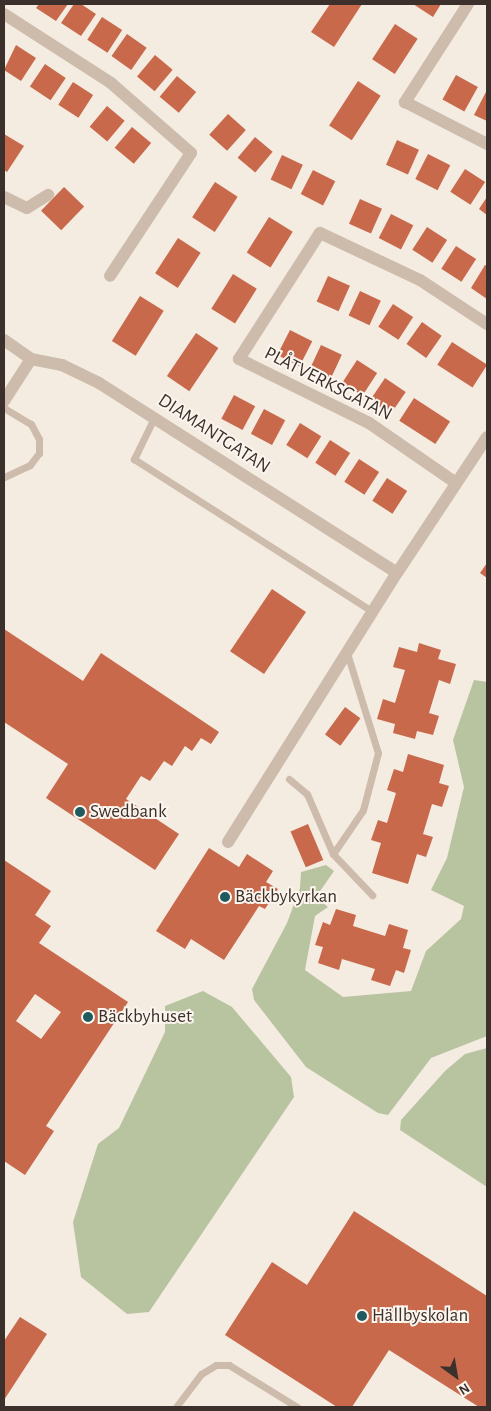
<!DOCTYPE html>
<html>
<head>
<meta charset="utf-8">
<style>
  body { margin:0 }
  #map { position:relative; width:491px; height:1411px; overflow:hidden; background:#f4ebe1; font-family:"Alegreya Sans",sans-serif }
  div>[style] { position:absolute }
  [style*='--x'] { left:calc(var(--x)*1px); top:calc(var(--y)*1px); width:calc(var(--w)*1px); rotate:calc(var(--a)*1deg) }
  .green>* { inset:0; background:#b8c4a0 }
  .building>* { inset:0; background:#c8694b; transform-origin:0 0 }
  .service>* { height:7px; margin:-3.5px; padding:0 3.5px; transform-origin:3.5px; border-radius:3.5px; background:#cdbbac }
  .minor>* { height:12px; margin:-6px; padding:0 6px; transform-origin:6px; border-radius:6px; background:#cdbbac }
  .dots>* { width:14px; height:14px; translate:-50% -50%; box-sizing:border-box; border:2px solid #fbf5ee; border-radius:50% }
  span { translate:-50% -50%; white-space:nowrap; text-align:center; line-height:1.15; -webkit-text-stroke:4px #fbf5ee; paint-order:stroke }
  .street-label { font-size:19px; color:#3b302b }
  .poi-label { font-size:19px; color:#3b302b }
  .left { translate:0 -50%; text-align:left }
  .frame { position:absolute; inset:0; border:5px solid #3b302b; pointer-events:none }
  .north { position:absolute; left:431px; top:1351px; width:50px; height:50px; -webkit-text-stroke:4px #fbf5ee; paint-order:stroke; rotate:148deg; font-size:14px; font-weight:700; line-height:20px; text-align:center; color:#3b302b }
  .north::after { content:''; display:block; margin:auto; width:18px; height:22px; background:#3b302b; clip-path:polygon(50% 0,100% 100%,50% 72%,0 100%) }
</style>
</head>
<body>
<div id="map">
  <div class="green">
    <div style="clip-path:polygon(474px 680px,487px 682px,487px 1036px,431px 1058px,388px 1115px,378px 1113px,306px 1067px,254px 1000px,252px 989px,287px 923px,300px 888px,301px 872px,326px 865px,334px 871px,316px 897px,328px 907px,315px 916px,305px 970px,343px 997px,411px 991px,426px 951px,461px 919px,464px 906px,431px 890px,447px 858px,464px 787px,453px 740px)"></div>
    <div style="clip-path:polygon(203px 991px,232px 1007px,291px 1077px,294px 1097px,149px 1312px,127px 1314px,81px 1277px,73px 1222px,98px 1144px,119px 1128px,165px 1032px,165px 1006px)"></div>
    <div style="clip-path:polygon(487px 1048px,487px 1187px,400px 1130px,401px 1120px,445px 1071px,465px 1054px)"></div>
  </div>
  <div class="building">
    <div style="clip-path:polygon(39px 4px,68px 4px,56px 21px,36px 8px)"></div>
    <div style="clip-path:polygon(74px 4px,81px 4px,96px 14px,81px 36px,61px 23px)"></div>
    <div style="clip-path:polygon(330px 4px,362px 4px,334px 47px,311px 32px)"></div>
    <div style="clip-path:polygon(413px 4px,441px 4px,433px 17px)"></div>
    <div style="left:102px;top:17px;width:24px;height:27px;rotate:33deg"></div>
    <div style="left:395px;top:24px;width:27px;height:42px;rotate:33deg"></div>
    <div style="left:127px;top:34px;width:24px;height:27px;rotate:35deg"></div>
    <div style="clip-path:polygon(16px 45px,36px 58px,21px 81px,4px 70px)"></div>
    <div style="left:155px;top:55px;width:23px;height:28px;rotate:40deg"></div>
    <div style="left:45px;top:64px;width:25px;height:27px;rotate:34deg"></div>
    <div style="left:456px;top:75px;width:25px;height:28px;rotate:29deg"></div>
    <div style="left:177px;top:76px;width:25px;height:27px;rotate:40deg"></div>
    <div style="left:358px;top:81px;width:27px;height:53px;rotate:33deg"></div>
    <div style="left:73px;top:82px;width:24px;height:27px;rotate:33deg"></div>
    <div style="clip-path:polygon(487px 90px,487px 121px,474px 115px)"></div>
    <div style="left:107px;top:106px;width:23px;height:27px;rotate:40deg"></div>
    <div style="left:228px;top:114px;width:24px;height:28px;rotate:42deg"></div>
    <div style="left:132px;top:127px;width:25px;height:27px;rotate:40deg"></div>
    <div style="clip-path:polygon(4px 134px,24px 146px,7px 172px,4px 170px)"></div>
    <div style="left:255px;top:137px;width:23px;height:27px;rotate:40deg"></div>
    <div style="left:397px;top:140px;width:24px;height:27px;rotate:24deg"></div>
    <div style="left:428px;top:154px;width:25px;height:28px;rotate:27deg"></div>
    <div style="left:282px;top:155px;width:23px;height:27px;rotate:25deg"></div>
    <div style="left:465px;top:169px;width:24px;height:27px;rotate:33deg"></div>
    <div style="left:313px;top:170px;width:25px;height:27px;rotate:27deg"></div>
    <div style="left:215px;top:182px;width:27px;height:42px;rotate:33deg"></div>
    <div style="left:64px;top:187px;width:28px;height:33px;rotate:44deg"></div>
    <div style="clip-path:polygon(487px 197px,487px 215px,479px 209px)"></div>
    <div style="left:360px;top:199px;width:24px;height:27px;rotate:24deg"></div>
    <div style="left:391px;top:214px;width:25px;height:27px;rotate:27deg"></div>
    <div style="left:269px;top:217px;width:28px;height:42px;rotate:32deg"></div>
    <div style="left:427px;top:227px;width:24px;height:27px;rotate:33deg"></div>
    <div style="left:178px;top:238px;width:27px;height:42px;rotate:33deg"></div>
    <div style="left:456px;top:246px;width:24px;height:27px;rotate:33deg"></div>
    <div style="clip-path:polygon(485px 265px,487px 266px,487px 299px,471px 288px)"></div>
    <div style="left:233px;top:274px;width:28px;height:41px;rotate:32deg"></div>
    <div style="left:328px;top:276px;width:24px;height:28px;rotate:24deg"></div>
    <div style="left:360px;top:291px;width:23px;height:27px;rotate:25deg"></div>
    <div style="left:140px;top:296px;width:28px;height:53px;rotate:32deg"></div>
    <div style="left:393px;top:304px;width:24px;height:27px;rotate:33deg"></div>
    <div style="left:422px;top:322px;width:24px;height:27px;rotate:35deg"></div>
    <div style="left:290px;top:330px;width:25px;height:28px;rotate:27deg"></div>
    <div style="left:196px;top:333px;width:27px;height:52px;rotate:34deg"></div>
    <div style="left:452px;top:342px;width:42px;height:27px;rotate:33deg"></div>
    <div style="left:321px;top:345px;width:23px;height:27px;rotate:25deg"></div>
    <div style="left:357px;top:360px;width:24px;height:27px;rotate:33deg"></div>
    <div style="left:385px;top:378px;width:25px;height:27px;rotate:34deg"></div>
    <div style="left:234px;top:395px;width:24px;height:27px;rotate:28deg"></div>
    <div style="left:414px;top:398px;width:43px;height:27px;rotate:33deg"></div>
    <div style="left:264px;top:409px;width:24px;height:28px;rotate:28deg"></div>
    <div style="left:300px;top:423px;width:25px;height:26px;rotate:32deg"></div>
    <div style="left:330px;top:440px;width:24px;height:27px;rotate:33deg"></div>
    <div style="left:359px;top:459px;width:24px;height:27px;rotate:33deg"></div>
    <div style="left:387px;top:478px;width:24px;height:27px;rotate:33deg"></div>
    <div style="clip-path:polygon(487px 563px,487px 578px,480px 573px)"></div>
    <div style="left:272px;top:589px;width:41px;height:75px;rotate:34deg"></div>
    <div style="clip-path:polygon(4px 629px,83px 681px,101px 653px,219px 732px,211px 744px,201px 738px,192px 751px,185px 746px,172px 766px,164px 761px,150px 781px,141px 776px,126px 799px,179px 834px,155px 870px,46px 798px,68px 764px,4px 722px)"></div>
    <div style="clip-path:polygon(419px 643px,441px 650px,438px 659px,456px 664px,450px 684px,439px 680px,429px 713px,439px 716px,433px 735px,417px 731px,415px 739px,393px 733px,395px 724px,377px 719px,383px 699px,395px 703px,405px 670px,393px 667px,399px 647px,417px 652px)"></div>
    <div style="left:345px;top:707px;width:19px;height:34px;rotate:36deg"></div>
    <div style="clip-path:polygon(408px 754px,444px 765px,439px 783px,449px 786px,442px 807px,432px 804px,423px 834px,433px 837px,426px 857px,417px 854px,408px 884px,372px 873px,381px 843px,371px 840px,378px 820px,387px 823px,396px 793px,387px 790px,394px 769px,403px 772px)"></div>
    <div style="left:308px;top:824px;width:39px;height:19px;rotate:67deg"></div>
    <div style="clip-path:polygon(209px 848px,239px 867px,247px 854px,273px 871px,266px 882px,278px 889px,265px 909px,259px 906px,224px 960px,191px 939px,185px 949px,156px 931px)"></div>
    <div style="clip-path:polygon(evenodd,4px 860px,51px 891px,35px 915px,51px 926px,39px 943px,128px 1002px,46px 1126px,54px 1131px,25px 1175px,4px 1161px,4px 860px,35px 994px,61px 1012px,41px 1039px,16px 1021px,35px 994px)"></div>
    <div style="clip-path:polygon(336px 909px,356px 915px,353px 926px,385px 936px,389px 924px,408px 930px,403px 948px,411px 950px,404px 973px,396px 970px,390px 986px,371px 980px,375px 969px,342px 959px,339px 970px,318px 963px,323px 947px,315px 945px,323px 922px,330px 925px)"></div>
    <div style="clip-path:polygon(354px 1211px,487px 1296px,487px 1407px,479px 1407px,389px 1350px,352px 1407px,337px 1407px,225px 1335px,272px 1262px,307px 1285px)"></div>
    <div style="clip-path:polygon(20px 1317px,47px 1334px,4px 1400px,4px 1341px)"></div>
  </div>
  <div class="service">
    <div style="--x:4;--y:408;--w:31;--a:31"></div>
    <div style="--x:31;--y:424;--w:17;--a:62"></div>
    <div style="--x:39;--y:439;--w:14;--a:90"></div>
    <div style="--x:39;--y:453;--w:15;--a:127"></div>
    <div style="--x:30;--y:465;--w:29;--a:155"></div>
    <div style="--x:154;--y:418;--w:46;--a:116"></div>
    <div style="--x:134;--y:459;--w:284;--a:32.6"></div>
    <div style="--x:289;--y:779;--w:23;--a:40"></div>
    <div style="--x:307;--y:794;--w:65;--a:66.6"></div>
    <div style="--x:333;--y:854;--w:57;--a:46.4"></div>
    <div style="--x:333;--y:854;--w:53;--a:-55.7"></div>
    <div style="--x:363;--y:810;--w:59;--a:-75.3"></div>
    <div style="--x:378;--y:753;--w:105;--a:-107.2"></div>
    <div style="--x:176;--y:1407;--w:41;--a:-52.9"></div>
    <div style="--x:201;--y:1374;--w:17;--a:-31"></div>
    <div style="--x:216;--y:1365;--w:13;--a:0"></div>
    <div style="--x:229;--y:1365;--w:80;--a:31.7"></div>
  </div>
  <div class="minor">
    <div style="--x:468;--y:4;--w:117;--a:122.7"></div>
    <div style="--x:405;--y:102;--w:92;--a:27.1"></div>
    <div style="--x:4;--y:14;--w:127;--a:32.8"></div>
    <div style="--x:111;--y:83;--w:106;--a:41.2"></div>
    <div style="--x:191;--y:153;--w:147;--a:123.4"></div>
    <div style="--x:4;--y:197;--w:25;--a:26"></div>
    <div style="--x:27;--y:208;--w:25;--a:-32"></div>
    <div style="--x:4;--y:340;--w:33;--a:35"></div>
    <div style="--x:31;--y:359;--w:32;--a:11"></div>
    <div style="--x:62;--y:365;--w:41;--a:25.9"></div>
    <div style="--x:99;--y:383;--w:353;--a:32.5"></div>
    <div style="--x:4;--y:401;--w:50;--a:-57.3"></div>
    <div style="--x:456;--y:483;--w:106;--a:-145.4"></div>
    <div style="--x:369;--y:423;--w:145;--a:-153.8"></div>
    <div style="--x:239;--y:359;--w:150;--a:-57.3"></div>
    <div style="--x:320;--y:233;--w:110;--a:25.2"></div>
    <div style="--x:420;--y:280;--w:80;--a:33.3"></div>
    <div style="--x:228;--y:842;--w:318;--a:-57.9"></div>
    <div style="--x:397;--y:573;--w:163;--a:-56.5"></div>
  </div>
  <div class="dots">
    <div style="left:80px;top:812px;background:#1f5a5e"></div>
    <div style="left:225px;top:897px;background:#1f5a5e"></div>
    <div style="left:88px;top:1017px;background:#1f5a5e"></div>
    <div style="left:362px;top:1316px;background:#1f5a5e"></div>
  </div>
  <div class="street-label">
    <span style="left:328px;top:384px;rotate:27deg">PLÅTVERKSGATAN</span>
    <span style="left:214px;top:434px;rotate:33deg">DIAMANTGATAN</span>
  </div>
  <div class="poi-label">
    <span class="left" style="left:90px;top:812px">Swedbank</span>
    <span class="left" style="left:235px;top:897px">Bäckbykyrkan</span>
    <span class="left" style="left:98px;top:1017px">Bäckbyhuset</span>
    <span class="left" style="left:372px;top:1316px">Hällbyskolan</span>
  </div>
  <div class="frame"></div>
  <div class="north">N</div>
</div>
</body>
</html>
